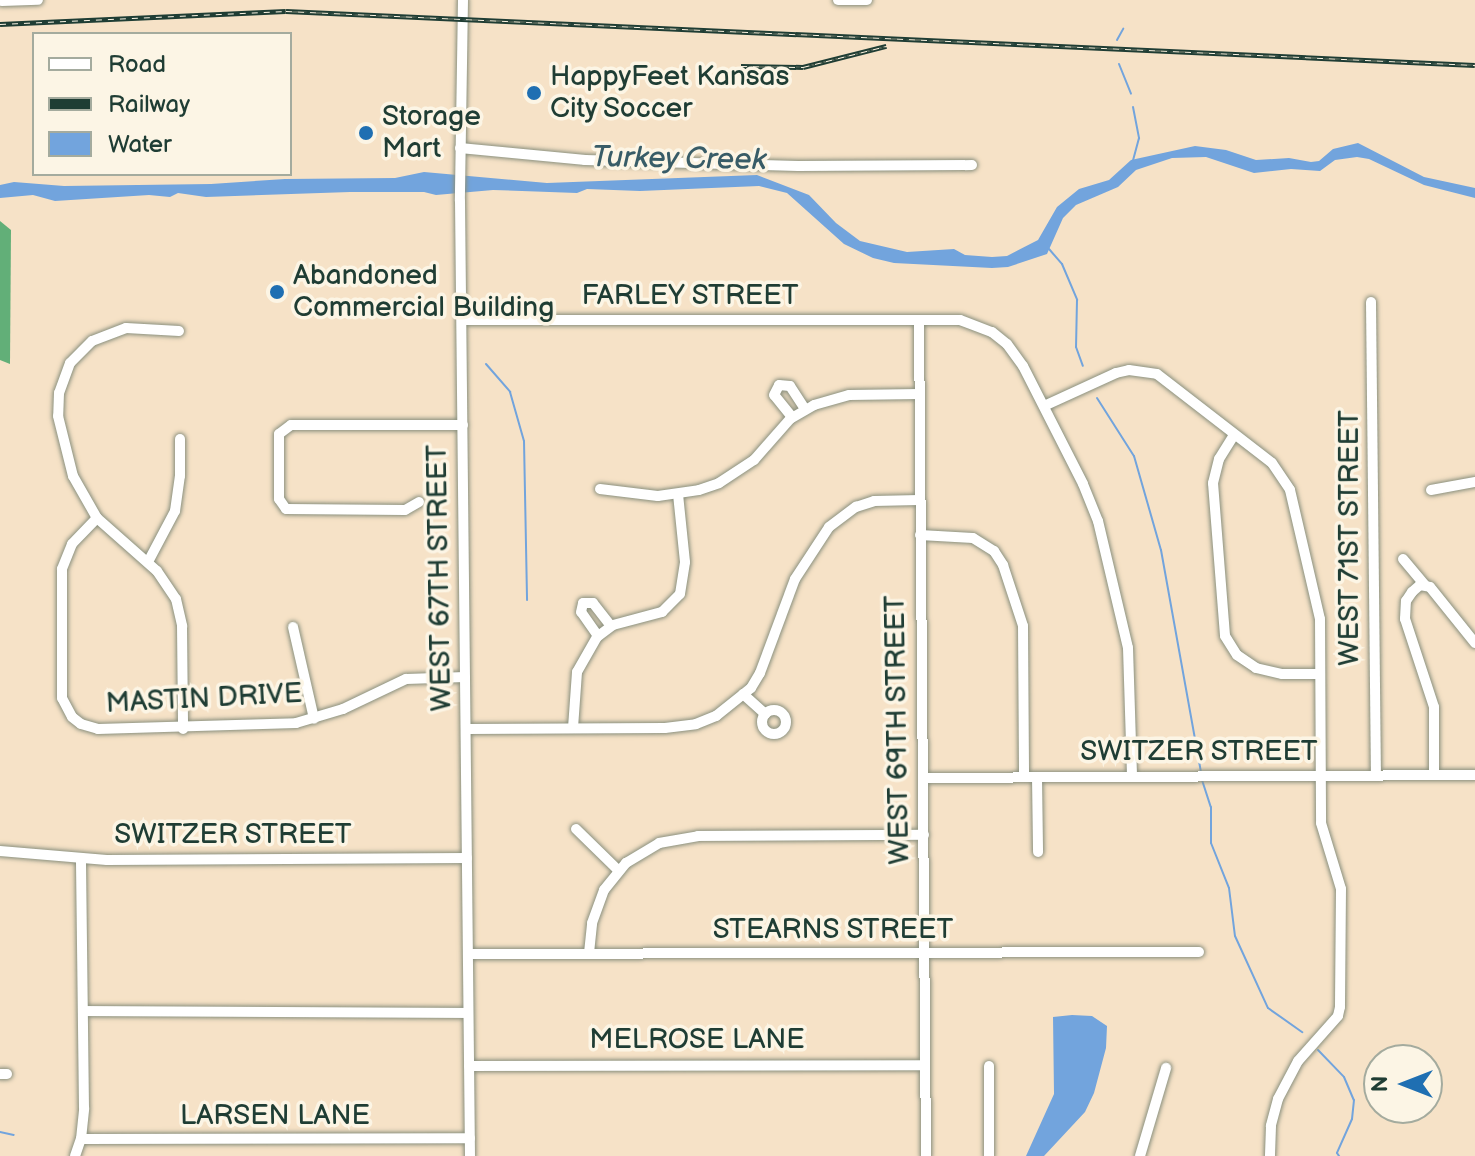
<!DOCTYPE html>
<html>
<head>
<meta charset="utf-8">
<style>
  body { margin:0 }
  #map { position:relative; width:1475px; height:1156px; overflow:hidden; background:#f6e2c7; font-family:"Balsamiq Sans",sans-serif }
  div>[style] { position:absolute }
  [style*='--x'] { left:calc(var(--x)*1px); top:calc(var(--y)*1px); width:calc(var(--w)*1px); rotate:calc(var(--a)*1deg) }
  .forest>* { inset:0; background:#62af78 }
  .water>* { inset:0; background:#72a4dd }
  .stream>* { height:2px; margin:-1px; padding:0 1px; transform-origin:1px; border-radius:1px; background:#72a4dd }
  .roads { filter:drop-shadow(0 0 2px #8a907e) drop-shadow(0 0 2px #8a907e) }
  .minor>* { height:10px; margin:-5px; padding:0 5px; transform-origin:5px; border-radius:5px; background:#fff }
  .minor>.ring { margin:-5px; padding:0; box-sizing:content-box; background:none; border:10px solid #fff; border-radius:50% }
  .rail>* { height:5px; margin-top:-2.5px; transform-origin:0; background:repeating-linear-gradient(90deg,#fcf5e5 0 6px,#1f3d34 0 12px); box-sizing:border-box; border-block:2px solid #1f3d34 }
  .dots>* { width:22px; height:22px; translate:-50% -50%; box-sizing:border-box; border:4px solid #fcf5e5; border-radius:50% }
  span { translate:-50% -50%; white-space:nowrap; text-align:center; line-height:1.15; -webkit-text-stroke:7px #fcf5e5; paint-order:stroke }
  .poi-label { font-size:28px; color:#1f3d34 }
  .left { translate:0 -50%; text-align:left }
  .street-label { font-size:28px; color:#1f3d34 }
  .water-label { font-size:30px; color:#385c67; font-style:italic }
  .legend { position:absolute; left:32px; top:32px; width:260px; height:144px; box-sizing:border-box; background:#fcf5e5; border:2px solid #a4ab9e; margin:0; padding:10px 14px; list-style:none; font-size:24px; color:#1f3d34 }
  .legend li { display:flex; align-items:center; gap:16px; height:40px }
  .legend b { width:40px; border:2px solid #a4ab9e }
  .north { position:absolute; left:1363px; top:1044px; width:80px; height:80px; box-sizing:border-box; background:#fcf5e5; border:2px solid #a4ab9e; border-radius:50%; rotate:270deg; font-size:22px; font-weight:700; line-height:32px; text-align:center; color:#1f3d34 }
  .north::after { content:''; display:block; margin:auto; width:28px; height:36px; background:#1f6fb2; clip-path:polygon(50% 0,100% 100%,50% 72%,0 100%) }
</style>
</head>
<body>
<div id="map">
  <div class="forest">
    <div style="clip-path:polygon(0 221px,11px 230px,10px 364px,0 360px)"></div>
  </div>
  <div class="water">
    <div style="clip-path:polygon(1358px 143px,1424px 177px,1475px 188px,1475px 198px,1424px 185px,1369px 159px,1357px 157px,1335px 160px,1320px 171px,1291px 169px,1254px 173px,1206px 157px,1172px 158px,1136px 170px,1118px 187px,1076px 205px,1063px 218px,1047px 254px,1008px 267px,992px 268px,894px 263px,873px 258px,844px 244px,787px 193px,759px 186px,640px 191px,587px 189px,577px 193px,493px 190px,436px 195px,424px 192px,350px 192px,206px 197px,178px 193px,170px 197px,149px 195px,55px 201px,33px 195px,0 198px,0 185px,14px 182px,64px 186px,211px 184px,285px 179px,395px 178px,424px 172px,547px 183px,757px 175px,809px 195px,836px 223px,860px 241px,907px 252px,954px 249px,965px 255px,992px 257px,1007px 256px,1038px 240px,1057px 207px,1079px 189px,1109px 180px,1131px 160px,1195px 146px,1226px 150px,1256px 160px,1289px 158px,1311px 162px,1319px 161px,1333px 149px)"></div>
    <div style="clip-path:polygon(1072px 1015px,1092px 1016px,1107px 1026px,1106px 1048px,1094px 1093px,1085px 1112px,1044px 1156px,1026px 1156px,1054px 1094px,1053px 1017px)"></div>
  </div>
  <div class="stream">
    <div style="--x:1117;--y:40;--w:13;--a:-61"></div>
    <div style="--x:1119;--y:64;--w:32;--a:68"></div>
    <div style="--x:1133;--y:107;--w:32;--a:79"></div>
    <div style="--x:1139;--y:138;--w:23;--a:105"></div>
    <div style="--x:1049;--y:249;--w:20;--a:49"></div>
    <div style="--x:1062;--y:264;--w:39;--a:67"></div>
    <div style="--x:1077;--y:300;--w:47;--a:91.2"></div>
    <div style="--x:1076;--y:347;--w:20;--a:70"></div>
    <div style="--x:486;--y:364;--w:37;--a:49"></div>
    <div style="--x:510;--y:392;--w:51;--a:74.1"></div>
    <div style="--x:524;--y:441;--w:159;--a:88.9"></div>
    <div style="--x:1097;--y:398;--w:69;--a:57.5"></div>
    <div style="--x:1134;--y:456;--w:98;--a:74"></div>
    <div style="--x:1161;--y:550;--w:227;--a:79.8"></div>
    <div style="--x:1202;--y:780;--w:28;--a:72"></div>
    <div style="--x:1211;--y:807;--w:36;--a:90"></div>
    <div style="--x:1211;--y:843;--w:48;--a:68.2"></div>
    <div style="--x:1229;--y:888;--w:48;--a:82.9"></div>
    <div style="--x:1235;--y:936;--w:79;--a:65.4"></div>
    <div style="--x:1268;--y:1008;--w:42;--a:35.2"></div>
    <div style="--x:1318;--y:1050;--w:37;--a:46"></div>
    <div style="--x:1344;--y:1077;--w:25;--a:67"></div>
    <div style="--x:1354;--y:1100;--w:19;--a:96"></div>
    <div style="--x:1352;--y:1119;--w:37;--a:114"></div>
    <div style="--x:1337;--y:1153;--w:4;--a:56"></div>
    <div style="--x:0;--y:1132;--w:14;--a:12"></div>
  </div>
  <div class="roads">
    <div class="minor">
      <div style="--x:463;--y:0;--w:201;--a:90.9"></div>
      <div style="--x:460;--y:201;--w:955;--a:89.4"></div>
      <div style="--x:838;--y:0;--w:29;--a:0"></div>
      <div style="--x:2;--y:1;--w:36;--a:-2"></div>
      <div style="--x:460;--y:148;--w:126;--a:5.5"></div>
      <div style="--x:585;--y:160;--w:213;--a:1.6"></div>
      <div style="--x:798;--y:166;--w:174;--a:-0.3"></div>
      <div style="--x:1371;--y:302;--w:473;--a:89.4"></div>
      <div style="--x:462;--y:320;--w:498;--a:0"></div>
      <div style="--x:960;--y:320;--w:34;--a:21"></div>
      <div style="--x:992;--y:332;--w:19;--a:39"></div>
      <div style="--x:1007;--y:344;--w:27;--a:54"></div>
      <div style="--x:1023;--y:366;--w:132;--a:63"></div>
      <div style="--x:1083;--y:484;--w:40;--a:68"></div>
      <div style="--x:1098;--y:521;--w:130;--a:76.7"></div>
      <div style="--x:1128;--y:648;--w:128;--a:88.2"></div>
      <div style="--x:919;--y:320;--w:836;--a:89.52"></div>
      <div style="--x:179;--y:331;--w:53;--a:-176.8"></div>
      <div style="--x:126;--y:328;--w:36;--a:159"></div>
      <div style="--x:92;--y:341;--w:31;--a:135"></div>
      <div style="--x:70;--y:363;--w:32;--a:110"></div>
      <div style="--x:59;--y:393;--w:23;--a:92"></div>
      <div style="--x:58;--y:416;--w:62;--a:76"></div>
      <div style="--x:73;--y:476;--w:48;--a:60.3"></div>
      <div style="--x:97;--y:518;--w:80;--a:41.5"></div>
      <div style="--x:157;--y:571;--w:34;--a:56"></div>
      <div style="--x:176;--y:599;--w:28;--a:77"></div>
      <div style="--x:182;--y:626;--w:103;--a:89.4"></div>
      <div style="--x:1044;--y:406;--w:79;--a:-24.6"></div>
      <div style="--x:1116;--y:373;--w:13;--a:-13"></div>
      <div style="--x:1129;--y:370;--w:28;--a:8"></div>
      <div style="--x:1157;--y:374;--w:145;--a:37.7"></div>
      <div style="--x:1272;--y:463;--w:32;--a:56"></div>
      <div style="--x:1290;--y:490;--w:132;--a:76.9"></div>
      <div style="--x:1320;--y:619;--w:204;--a:89.7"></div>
      <div style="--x:1321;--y:823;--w:69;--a:73.1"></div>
      <div style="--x:1341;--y:889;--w:118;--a:90.5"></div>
      <div style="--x:1340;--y:1007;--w:9;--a:103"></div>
      <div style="--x:1338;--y:1016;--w:60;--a:131.6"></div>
      <div style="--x:1298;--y:1061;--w:43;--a:117.8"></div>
      <div style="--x:1278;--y:1099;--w:28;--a:105"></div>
      <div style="--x:1271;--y:1126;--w:30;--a:92"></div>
      <div style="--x:792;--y:417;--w:28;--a:-129"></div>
      <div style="--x:774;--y:395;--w:11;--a:-63"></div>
      <div style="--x:779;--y:385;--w:11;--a:5"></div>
      <div style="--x:790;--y:386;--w:27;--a:57"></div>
      <div style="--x:1234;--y:435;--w:28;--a:122"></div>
      <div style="--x:1219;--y:459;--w:25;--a:104"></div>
      <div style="--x:1213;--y:483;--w:153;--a:85.5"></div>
      <div style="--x:1225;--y:636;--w:22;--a:58"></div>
      <div style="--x:1237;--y:655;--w:23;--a:34"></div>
      <div style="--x:1256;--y:668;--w:27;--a:13"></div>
      <div style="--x:1282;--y:674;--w:38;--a:0"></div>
      <div style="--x:600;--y:489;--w:58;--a:6.9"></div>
      <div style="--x:658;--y:496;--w:41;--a:-8.3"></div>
      <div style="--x:699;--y:490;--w:21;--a:-19"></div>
      <div style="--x:719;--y:483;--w:42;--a:-33.3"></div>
      <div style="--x:754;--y:460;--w:55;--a:-48.7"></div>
      <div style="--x:790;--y:419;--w:28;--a:-30"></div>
      <div style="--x:814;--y:405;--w:36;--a:-16"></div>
      <div style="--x:849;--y:395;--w:70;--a:-0.8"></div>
      <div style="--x:1431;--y:490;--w:45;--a:-10.3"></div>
      <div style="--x:419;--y:502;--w:16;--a:150"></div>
      <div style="--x:405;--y:510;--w:119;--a:-179.5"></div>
      <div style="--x:286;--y:509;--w:12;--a:-125"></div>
      <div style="--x:279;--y:499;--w:65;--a:-90"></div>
      <div style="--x:279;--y:434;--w:15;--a:-37"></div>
      <div style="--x:291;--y:425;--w:172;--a:0"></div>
      <div style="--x:97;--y:518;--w:36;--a:134"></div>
      <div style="--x:72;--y:544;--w:27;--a:112"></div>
      <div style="--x:62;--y:569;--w:129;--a:90"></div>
      <div style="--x:62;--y:698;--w:21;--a:62"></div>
      <div style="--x:72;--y:717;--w:11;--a:38"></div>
      <div style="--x:81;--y:724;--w:18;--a:16"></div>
      <div style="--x:98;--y:729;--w:198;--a:-1.7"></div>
      <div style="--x:296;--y:723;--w:49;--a:-16.6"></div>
      <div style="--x:343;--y:709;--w:70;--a:-25.5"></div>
      <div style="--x:406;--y:679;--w:59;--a:-1.9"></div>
      <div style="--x:920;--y:535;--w:53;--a:3.2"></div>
      <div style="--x:973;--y:538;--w:25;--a:32"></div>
      <div style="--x:994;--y:551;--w:17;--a:57"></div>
      <div style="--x:1003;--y:565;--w:64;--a:71.8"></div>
      <div style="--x:1023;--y:626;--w:151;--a:89.6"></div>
      <div style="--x:1403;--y:559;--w:34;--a:50"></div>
      <div style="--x:148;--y:562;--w:58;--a:-62.1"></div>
      <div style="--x:175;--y:511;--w:35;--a:-82"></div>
      <div style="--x:180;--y:476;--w:37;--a:-90"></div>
      <div style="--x:293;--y:627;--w:94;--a:77.1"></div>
      <div style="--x:598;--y:636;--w:29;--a:-125"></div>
      <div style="--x:581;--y:612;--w:9;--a:-77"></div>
      <div style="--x:583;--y:603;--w:10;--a:0"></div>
      <div style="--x:593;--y:603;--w:29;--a:52"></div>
      <div style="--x:743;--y:694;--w:30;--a:42"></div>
      <div class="ring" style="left:762px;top:710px;width:14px;height:14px"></div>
      <div style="--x:573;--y:728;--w:56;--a:-85.9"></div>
      <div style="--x:577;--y:672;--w:40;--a:-60.3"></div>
      <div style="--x:597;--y:637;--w:20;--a:-37"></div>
      <div style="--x:613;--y:625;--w:51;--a:-14.9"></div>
      <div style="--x:662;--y:612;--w:25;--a:-45"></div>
      <div style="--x:680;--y:594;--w:32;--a:-81"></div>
      <div style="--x:685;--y:562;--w:68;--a:-95.9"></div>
      <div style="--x:466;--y:729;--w:199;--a:-0.3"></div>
      <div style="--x:665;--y:728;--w:31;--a:-7"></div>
      <div style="--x:696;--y:724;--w:22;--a:-22"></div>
      <div style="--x:716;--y:716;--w:45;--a:-38.7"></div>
      <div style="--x:751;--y:688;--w:17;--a:-59"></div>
      <div style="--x:760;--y:673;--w:100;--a:-69.6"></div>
      <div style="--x:795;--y:579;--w:62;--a:-56.8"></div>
      <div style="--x:829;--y:527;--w:34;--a:-37"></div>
      <div style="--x:856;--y:507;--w:19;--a:-18"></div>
      <div style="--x:874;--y:501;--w:45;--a:-1.3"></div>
      <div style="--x:1434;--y:775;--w:68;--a:-90"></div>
      <div style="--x:1434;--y:707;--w:93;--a:-108.2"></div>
      <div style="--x:1405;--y:619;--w:18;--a:-87"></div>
      <div style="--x:1406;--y:601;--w:11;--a:-56"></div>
      <div style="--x:1412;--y:592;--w:11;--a:-41"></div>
      <div style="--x:1420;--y:585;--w:10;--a:11"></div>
      <div style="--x:1430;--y:587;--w:72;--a:51.2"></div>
      <div style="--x:1037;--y:777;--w:75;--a:89.2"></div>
      <div style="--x:923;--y:778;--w:552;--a:-0.31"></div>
      <div style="--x:576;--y:829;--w:59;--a:44.3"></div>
      <div style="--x:0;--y:851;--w:107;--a:4.8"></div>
      <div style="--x:107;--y:860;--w:360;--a:-0.3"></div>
      <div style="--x:589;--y:953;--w:30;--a:-84"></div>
      <div style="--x:592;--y:923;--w:35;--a:-70"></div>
      <div style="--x:604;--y:890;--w:35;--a:-51"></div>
      <div style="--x:626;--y:863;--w:39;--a:-31"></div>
      <div style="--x:659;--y:843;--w:40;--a:-10"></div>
      <div style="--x:698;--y:836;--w:226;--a:-0.3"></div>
      <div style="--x:468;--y:954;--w:731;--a:-0.16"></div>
      <div style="--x:84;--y:1011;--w:384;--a:0.3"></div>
      <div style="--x:469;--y:1066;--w:456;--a:-0.1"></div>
      <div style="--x:989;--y:1066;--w:90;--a:90"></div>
      <div style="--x:0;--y:1074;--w:7;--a:0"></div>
      <div style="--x:81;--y:1139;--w:389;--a:-0.1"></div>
      <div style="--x:75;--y:1156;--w:18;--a:-71"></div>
      <div style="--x:81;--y:1139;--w:31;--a:-84"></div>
      <div style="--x:84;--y:1108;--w:249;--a:-90.7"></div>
      <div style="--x:1140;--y:1156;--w:92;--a:-73.5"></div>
    </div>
  </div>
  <div class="rail">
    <div style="--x:0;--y:24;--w:286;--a:-2.6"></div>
    <div style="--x:286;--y:11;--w:1190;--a:2.6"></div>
    <div style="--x:741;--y:66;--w:62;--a:0.9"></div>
    <div style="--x:803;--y:67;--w:86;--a:-14.2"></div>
  </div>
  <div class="dots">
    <div style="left:534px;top:93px;background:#1f6fb2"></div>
    <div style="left:366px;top:133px;background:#1f6fb2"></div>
    <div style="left:277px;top:292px;background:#1f6fb2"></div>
  </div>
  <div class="poi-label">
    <span class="left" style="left:550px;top:93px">HappyFeet Kansas<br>City Soccer</span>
    <span class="left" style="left:382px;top:133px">Storage<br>Mart</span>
    <span class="left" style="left:293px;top:292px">Abandoned<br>Commercial Building</span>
  </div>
  <div class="street-label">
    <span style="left:690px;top:296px">FARLEY STREET</span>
    <span style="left:1350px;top:538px;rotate:-90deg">WEST 71ST STREET</span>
    <span style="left:440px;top:578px;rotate:-91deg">WEST 67TH STREET</span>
    <span style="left:204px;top:699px;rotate:-3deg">MASTIN DRIVE</span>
    <span style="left:898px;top:730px;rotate:-91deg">WEST 69TH STREET</span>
    <span style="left:1199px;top:752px">SWITZER STREET</span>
    <span style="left:233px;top:835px">SWITZER STREET</span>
    <span style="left:833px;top:930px">STEARNS STREET</span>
    <span style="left:697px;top:1040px">MELROSE LANE</span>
    <span style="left:275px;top:1116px">LARSEN LANE</span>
  </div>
  <div class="water-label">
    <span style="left:679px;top:159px;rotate:1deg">Turkey Creek</span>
  </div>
  <ul class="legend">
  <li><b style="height:10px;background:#fff"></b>Road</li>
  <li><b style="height:10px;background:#1f3d34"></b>Railway</li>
  <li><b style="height:22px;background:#72a4dd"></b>Water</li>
  </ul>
  <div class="north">N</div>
</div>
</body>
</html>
